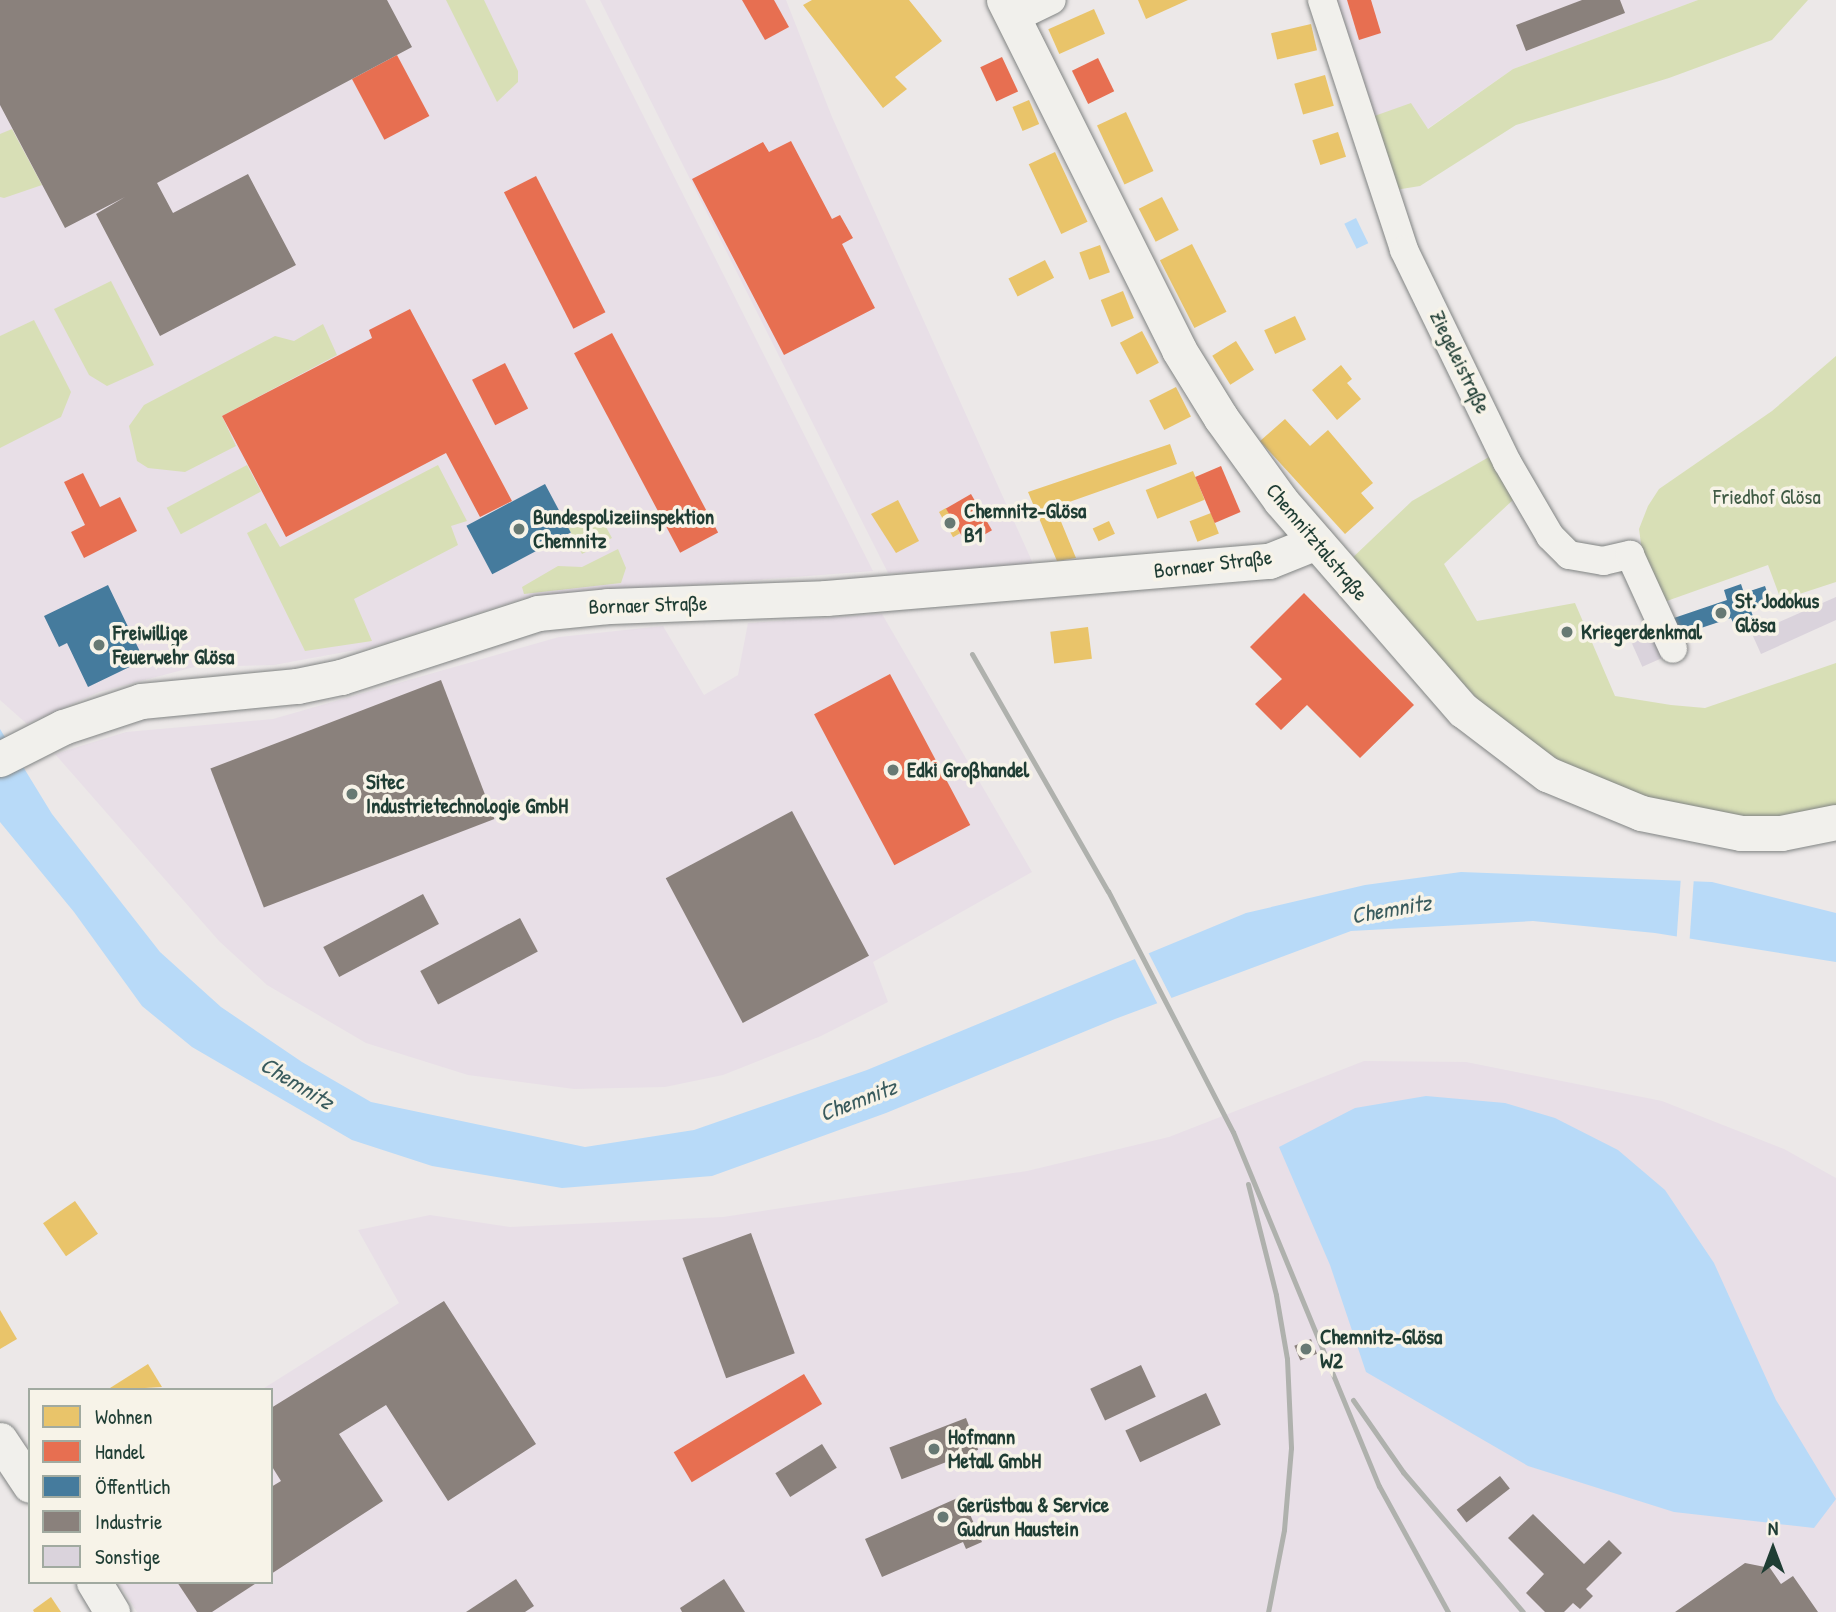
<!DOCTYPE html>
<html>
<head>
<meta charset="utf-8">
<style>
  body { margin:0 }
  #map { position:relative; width:1836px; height:1612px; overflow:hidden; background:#ece8e8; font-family:"Patrick Hand",sans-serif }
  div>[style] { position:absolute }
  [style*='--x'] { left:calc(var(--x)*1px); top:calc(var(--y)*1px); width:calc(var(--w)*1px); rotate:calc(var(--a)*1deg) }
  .built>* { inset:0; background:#e8dfe7 }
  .green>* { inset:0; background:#d8dfb6; transform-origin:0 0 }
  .water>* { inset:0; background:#b8daf8; transform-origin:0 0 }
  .pier>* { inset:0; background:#ece8e8; transform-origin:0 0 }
  .homes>* { inset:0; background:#e9c46a; transform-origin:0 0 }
  .shops>* { inset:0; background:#e76f51; transform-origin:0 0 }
  .public>* { inset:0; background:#457b9d; transform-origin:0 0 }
  .industry>* { inset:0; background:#8a817c; transform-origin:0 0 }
  .building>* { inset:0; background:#dad3dc; transform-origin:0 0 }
  .roads { filter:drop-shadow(0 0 2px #818483) drop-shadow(0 0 2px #818483) }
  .minor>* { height:28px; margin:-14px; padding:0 14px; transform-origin:14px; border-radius:14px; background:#f1f0ec }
  .major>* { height:35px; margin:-17.5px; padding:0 17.5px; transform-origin:17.5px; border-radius:17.5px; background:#f1f0ec }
  .rail>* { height:5px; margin:-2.5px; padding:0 2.5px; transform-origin:2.5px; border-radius:2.5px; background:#afb1ad }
  .dots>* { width:19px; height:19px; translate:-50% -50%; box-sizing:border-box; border:4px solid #f7f3e8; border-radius:50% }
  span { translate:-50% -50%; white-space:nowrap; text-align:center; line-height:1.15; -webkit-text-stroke:7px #f7f3e8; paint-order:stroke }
  .street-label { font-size:21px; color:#1f3d34 }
  .park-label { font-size:21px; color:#415c46 }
  .poi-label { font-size:21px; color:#1f3d34; font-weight:700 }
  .left { translate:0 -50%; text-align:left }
  .water-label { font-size:23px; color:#395b5d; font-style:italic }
  .legend { position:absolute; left:28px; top:1388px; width:245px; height:196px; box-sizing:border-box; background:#f7f3e8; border:2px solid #a1aaa0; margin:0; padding:9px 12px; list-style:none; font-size:21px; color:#1f3d34 }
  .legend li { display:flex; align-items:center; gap:14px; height:35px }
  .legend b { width:35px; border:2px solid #a1aaa0 }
  .north { position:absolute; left:1738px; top:1514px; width:70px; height:70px; -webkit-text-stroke:5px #f7f3e8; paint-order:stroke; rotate:0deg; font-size:19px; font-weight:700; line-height:28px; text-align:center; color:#1f3d34 }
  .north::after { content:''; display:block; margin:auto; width:24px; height:32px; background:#1f3d34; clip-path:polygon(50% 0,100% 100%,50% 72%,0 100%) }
</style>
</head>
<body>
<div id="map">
  <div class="built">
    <div style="clip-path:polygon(0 0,585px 0,873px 571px,525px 598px,372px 647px,274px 665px,194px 667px,99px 692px,27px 724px,0 700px)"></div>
    <div style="clip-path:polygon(600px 0,786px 0,832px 117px,1035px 568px,888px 573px)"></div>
    <div style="clip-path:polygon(1326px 0,1698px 0,1513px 69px,1427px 129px,1366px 119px)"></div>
    <div style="clip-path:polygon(882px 614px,1032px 872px,873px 962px,888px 1002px,821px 1036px,723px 1075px,665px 1087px,574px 1089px,468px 1075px,366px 1043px,267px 985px,219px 941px,55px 754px,126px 732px,273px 719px,559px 637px,663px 626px,704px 695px,738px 675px,748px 623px)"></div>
    <div style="clip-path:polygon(1364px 1061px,1466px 1062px,1662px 1101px,1784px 1149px,1836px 1178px,1836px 1612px,137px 1612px,118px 1582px,271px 1582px,271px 1390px,261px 1390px,399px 1303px,358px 1230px,430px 1215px,510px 1227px,723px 1217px,1027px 1171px,1169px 1137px)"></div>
  </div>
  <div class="green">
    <div style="clip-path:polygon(446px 0,484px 0,518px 71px,518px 82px,497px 102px)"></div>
    <div style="clip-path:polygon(1698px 0,1808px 0,1772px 40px,1669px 78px,1516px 125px,1420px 186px,1389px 191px,1366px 119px,1411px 103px,1428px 129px,1513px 69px)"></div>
    <div style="clip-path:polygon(12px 129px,42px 185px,4px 198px,0 197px,0 134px)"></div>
    <div style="clip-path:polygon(111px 281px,154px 365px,107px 386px,89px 375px,54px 309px)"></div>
    <div style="clip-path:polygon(34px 320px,71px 392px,61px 417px,0 448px,0 336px)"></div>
    <div style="clip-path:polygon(323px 324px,337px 355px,222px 416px,236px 446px,185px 472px,148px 468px,137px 461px,129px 426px,144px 405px,275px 336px,294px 341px)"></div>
    <div style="clip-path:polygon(1836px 356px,1836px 582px,1781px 600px,1768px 565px,1664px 602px,1642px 551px,1639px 529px,1648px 506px,1659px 489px,1772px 411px)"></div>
    <div style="clip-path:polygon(1489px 457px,1514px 499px,1444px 564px,1477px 621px,1575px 603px,1615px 696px,1671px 705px,1705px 708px,1836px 663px,1836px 810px,1809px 817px,1733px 819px,1674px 808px,1588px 777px,1525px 740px,1490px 712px,1348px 562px,1412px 501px)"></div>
    <div style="left:247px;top:465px;width:30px;height:91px;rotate:62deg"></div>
    <div style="clip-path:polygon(438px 465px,467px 521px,451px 526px,458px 545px,354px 599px,372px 641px,305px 651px,247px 533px,266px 523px,280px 547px)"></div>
    <div style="clip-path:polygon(589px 515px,600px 516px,612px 538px,582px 554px,568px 527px)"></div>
    <div style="clip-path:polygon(618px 549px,626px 568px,621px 583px,524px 594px,522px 587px,558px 566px,582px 567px)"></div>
  </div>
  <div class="water">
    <div style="left:1356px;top:218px;width:28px;height:13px;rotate:64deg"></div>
    <div style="clip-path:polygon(0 729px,52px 814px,160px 952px,221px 1007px,302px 1062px,371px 1102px,585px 1147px,694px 1130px,867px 1070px,1246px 913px,1365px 885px,1461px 872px,1712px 882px,1836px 913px,1836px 962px,1655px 933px,1533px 921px,1351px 931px,1115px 1019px,886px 1113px,712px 1176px,562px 1188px,432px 1166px,352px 1140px,192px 1047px,142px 1006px,74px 912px,0 822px)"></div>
    <div style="clip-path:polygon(1426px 1096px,1505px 1103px,1555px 1118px,1618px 1150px,1665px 1190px,1714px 1263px,1776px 1400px,1836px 1499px,1814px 1528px,1674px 1512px,1528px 1466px,1366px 1372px,1330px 1265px,1279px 1147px,1355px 1108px)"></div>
  </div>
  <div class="pier">
    <div style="left:1681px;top:876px;width:13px;height:64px;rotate:4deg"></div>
    <div style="left:1147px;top:950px;width:59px;height:15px;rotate:63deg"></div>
  </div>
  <div class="homes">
    <div style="clip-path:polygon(812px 0,909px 0,942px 41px,895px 77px,907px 89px,883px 108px,803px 5px)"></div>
    <div style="clip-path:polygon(1138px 0,1188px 0,1146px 19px)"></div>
    <div style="left:1094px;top:9px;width:27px;height:50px;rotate:66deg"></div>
    <div style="left:1311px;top:24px;width:27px;height:41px;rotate:77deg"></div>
    <div style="left:1325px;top:75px;width:32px;height:32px;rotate:74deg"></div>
    <div style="left:1029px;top:100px;width:26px;height:18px;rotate:67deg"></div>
    <div style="left:1126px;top:112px;width:65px;height:32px;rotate:65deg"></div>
    <div style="left:1338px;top:132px;width:26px;height:27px;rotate:72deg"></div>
    <div style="left:1055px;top:152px;width:77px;height:29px;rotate:65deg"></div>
    <div style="left:1162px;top:197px;width:37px;height:26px;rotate:63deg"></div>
    <div style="left:1192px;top:244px;width:76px;height:36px;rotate:63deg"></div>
    <div style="left:1100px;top:245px;width:29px;height:22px;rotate:70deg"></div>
    <div style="left:1045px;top:260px;width:20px;height:41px;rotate:63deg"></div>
    <div style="left:1123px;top:291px;width:29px;height:24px;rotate:68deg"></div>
    <div style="left:1295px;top:316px;width:26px;height:34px;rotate:65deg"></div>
    <div style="left:1142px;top:331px;width:36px;height:25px;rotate:62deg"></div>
    <div style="left:1236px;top:341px;width:34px;height:28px;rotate:58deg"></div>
    <div style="clip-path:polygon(1341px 365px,1352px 379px,1347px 383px,1361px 399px,1337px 420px,1312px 390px)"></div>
    <div style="left:1176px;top:387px;width:33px;height:30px;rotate:63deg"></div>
    <div style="clip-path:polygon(1285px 419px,1310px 446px,1328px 430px,1373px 483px,1361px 493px,1374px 508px,1345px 534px,1260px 441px)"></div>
    <div style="clip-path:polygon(1170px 444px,1177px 464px,1055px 507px,1076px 558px,1057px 561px,1028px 492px)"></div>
    <div style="left:1193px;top:471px;width:31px;height:51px;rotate:68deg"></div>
    <div style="clip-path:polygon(898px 500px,919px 541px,896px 553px,871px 514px)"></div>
    <div style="left:946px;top:508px;width:29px;height:8px;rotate:61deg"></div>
    <div style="left:1211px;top:513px;width:22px;height:23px;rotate:69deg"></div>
    <div style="left:1109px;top:521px;width:14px;height:18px;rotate:65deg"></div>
    <div style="left:1088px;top:627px;width:32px;height:38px;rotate:83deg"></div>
    <div style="left:75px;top:1201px;width:40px;height:39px;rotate:55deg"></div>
    <div style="clip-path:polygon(0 1310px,17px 1339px,0 1349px)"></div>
    <div style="clip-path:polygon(148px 1364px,162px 1387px,111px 1390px,110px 1388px)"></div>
    <div style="clip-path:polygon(51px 1597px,61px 1612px,34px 1612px,33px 1610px)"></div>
  </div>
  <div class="shops">
    <div style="clip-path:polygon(742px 0,774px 0,789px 27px,765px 40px)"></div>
    <div style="clip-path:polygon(1347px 0,1371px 0,1381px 33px,1359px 40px)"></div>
    <div style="left:397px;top:55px;width:69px;height:51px;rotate:62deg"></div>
    <div style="left:1002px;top:57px;width:38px;height:24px;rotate:65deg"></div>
    <div style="left:1098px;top:58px;width:37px;height:29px;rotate:64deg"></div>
    <div style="clip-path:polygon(791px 141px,832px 219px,840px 215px,853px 238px,842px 244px,875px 308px,784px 355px,692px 179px,763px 142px,769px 152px)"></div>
    <div style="left:536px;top:176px;width:153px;height:36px;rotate:63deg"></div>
    <div style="clip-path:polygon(410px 309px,512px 501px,480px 517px,446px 453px,286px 537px,222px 416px,372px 338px,369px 330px)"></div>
    <div style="left:612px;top:333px;width:226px;height:43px;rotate:62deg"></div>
    <div style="left:505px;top:363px;width:51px;height:37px;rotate:63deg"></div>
    <div style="left:1221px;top:466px;width:50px;height:28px;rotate:67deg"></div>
    <div style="clip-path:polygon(83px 473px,100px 507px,120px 497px,137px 531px,84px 558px,71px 532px,85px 525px,64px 482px)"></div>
    <div style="left:971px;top:494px;width:42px;height:29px;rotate:60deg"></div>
    <div style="clip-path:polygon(1304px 593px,1414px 705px,1360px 758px,1307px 705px,1281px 730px,1255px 704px,1282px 679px,1250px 647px)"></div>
    <div style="left:890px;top:674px;width:171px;height:86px;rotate:62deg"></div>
    <div style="left:804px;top:1374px;width:35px;height:152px;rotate:59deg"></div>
  </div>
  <div class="public">
    <div style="left:545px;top:484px;width:55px;height:89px;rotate:62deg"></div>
    <div style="clip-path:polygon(1741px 584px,1744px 593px,1765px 586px,1770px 601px,1750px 608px,1754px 619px,1734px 625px,1731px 618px,1677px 636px,1671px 619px,1727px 600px,1724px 590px)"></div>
    <div style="clip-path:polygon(108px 585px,144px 660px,88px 687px,67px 643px,59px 647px,44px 616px)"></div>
  </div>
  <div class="industry">
    <div style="clip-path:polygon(0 0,387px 0,412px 47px,157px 183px,173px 213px,248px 174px,296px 265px,160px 336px,96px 214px,125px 197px,65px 228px,0 105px)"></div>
    <div style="clip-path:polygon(1582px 0,1620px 0,1625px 13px,1526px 51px,1516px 25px)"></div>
    <div style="left:441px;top:680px;width:149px;height:247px;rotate:69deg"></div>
    <div style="left:792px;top:811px;width:164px;height:143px;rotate:62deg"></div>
    <div style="left:423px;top:894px;width:34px;height:113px;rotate:62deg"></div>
    <div style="left:520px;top:918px;width:38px;height:113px;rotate:62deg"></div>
    <div style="left:751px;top:1233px;width:128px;height:73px;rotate:70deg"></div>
    <div style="clip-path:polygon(444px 1301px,536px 1444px,448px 1501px,386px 1405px,339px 1434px,383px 1501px,271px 1574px,271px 1487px,281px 1481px,271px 1465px,271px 1408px)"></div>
    <div style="left:1311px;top:1339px;width:16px;height:18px;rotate:68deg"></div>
    <div style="left:1141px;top:1365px;width:35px;height:56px;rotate:65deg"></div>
    <div style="left:1206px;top:1393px;width:35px;height:89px;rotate:65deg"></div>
    <div style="left:966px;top:1418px;width:34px;height:82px;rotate:69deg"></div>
    <div style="left:822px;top:1444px;width:28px;height:55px;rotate:58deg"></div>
    <div style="left:1500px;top:1476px;width:16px;height:55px;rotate:52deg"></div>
    <div style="clip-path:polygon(962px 1496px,982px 1542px,966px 1549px,963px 1542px,882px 1577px,865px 1539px)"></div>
    <div style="clip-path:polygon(1533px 1514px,1584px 1564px,1609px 1540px,1622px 1553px,1586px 1589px,1593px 1596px,1580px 1609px,1573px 1603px,1564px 1612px,1545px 1612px,1526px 1593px,1544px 1574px,1508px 1538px)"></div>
    <div style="clip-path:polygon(1745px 1563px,1770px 1568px,1781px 1584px,1793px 1576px,1818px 1612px,1675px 1612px)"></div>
    <div style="clip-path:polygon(516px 1579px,534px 1606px,525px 1612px,466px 1612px)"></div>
    <div style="clip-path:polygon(724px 1579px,745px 1612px,682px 1612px,680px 1608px)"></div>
    <div style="clip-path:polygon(177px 1582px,258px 1582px,212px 1612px,197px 1612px)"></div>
  </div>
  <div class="building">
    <div style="clip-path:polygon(1836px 597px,1836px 620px,1761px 654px,1752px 634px)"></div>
    <div style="left:1650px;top:625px;width:35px;height:24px;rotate:66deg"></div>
  </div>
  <div class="roads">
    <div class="minor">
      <div style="--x:1322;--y:0;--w:263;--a:71.8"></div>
      <div style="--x:1404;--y:250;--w:236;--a:64.1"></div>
      <div style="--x:1507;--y:462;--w:86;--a:59.8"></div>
      <div style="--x:1550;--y:536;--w:27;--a:45"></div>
      <div style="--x:1569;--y:555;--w:35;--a:10"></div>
      <div style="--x:1603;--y:561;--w:28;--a:-13"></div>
      <div style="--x:1630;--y:555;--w:103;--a:65.4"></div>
      <div style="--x:1013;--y:19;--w:43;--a:-26"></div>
    </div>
    <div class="major">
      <div style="--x:1004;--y:0;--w:391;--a:63.4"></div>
      <div style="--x:1179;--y:350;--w:80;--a:58.3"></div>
      <div style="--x:1221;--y:418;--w:102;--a:54.1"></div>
      <div style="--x:1281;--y:501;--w:277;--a:49"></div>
      <div style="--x:1463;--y:710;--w:106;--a:37.3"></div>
      <div style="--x:1547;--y:774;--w:102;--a:22.5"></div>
      <div style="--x:1641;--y:813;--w:102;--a:11.3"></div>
      <div style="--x:1741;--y:833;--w:40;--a:0"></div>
      <div style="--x:1781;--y:833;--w:56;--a:-11.3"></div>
      <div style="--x:0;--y:759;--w:71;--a:-26.9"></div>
      <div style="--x:63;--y:727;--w:82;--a:-18.4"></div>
      <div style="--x:141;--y:701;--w:157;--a:-5.5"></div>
      <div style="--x:297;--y:686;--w:45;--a:-11.6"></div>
      <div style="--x:341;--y:677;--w:207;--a:-18"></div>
      <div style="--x:538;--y:613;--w:70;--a:-5.7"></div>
      <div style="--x:608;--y:606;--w:218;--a:-2.1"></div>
      <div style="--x:826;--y:598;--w:445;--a:-4.8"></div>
      <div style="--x:1269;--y:561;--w:51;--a:-22"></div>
      <div style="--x:0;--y:1440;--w:54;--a:56.3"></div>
      <div style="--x:94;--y:1582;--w:35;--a:59"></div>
    </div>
  </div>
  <div class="rail">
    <div style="--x:972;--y:654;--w:273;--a:60.2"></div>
    <div style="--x:1108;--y:891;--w:271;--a:62.6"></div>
    <div style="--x:1233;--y:1132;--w:383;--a:67.6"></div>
    <div style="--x:1379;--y:1486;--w:144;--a:61.3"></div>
    <div style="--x:1248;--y:1184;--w:114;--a:75.8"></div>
    <div style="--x:1276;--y:1295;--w:65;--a:80.2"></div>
    <div style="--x:1287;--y:1359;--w:89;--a:87.4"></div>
    <div style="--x:1291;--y:1448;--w:82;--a:94.9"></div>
    <div style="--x:1284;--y:1530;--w:84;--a:101"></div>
    <div style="--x:1353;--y:1400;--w:88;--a:55.2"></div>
    <div style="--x:1403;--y:1472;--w:184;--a:49.4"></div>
  </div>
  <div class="dots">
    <div style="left:950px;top:523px;background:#677973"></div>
    <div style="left:519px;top:529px;background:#677973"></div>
    <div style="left:1721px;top:613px;background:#677973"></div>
    <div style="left:1567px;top:632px;background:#677973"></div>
    <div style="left:99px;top:645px;background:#677973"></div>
    <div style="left:893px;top:770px;background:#677973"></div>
    <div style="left:352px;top:794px;background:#677973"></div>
    <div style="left:1306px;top:1349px;background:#677973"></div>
    <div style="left:934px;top:1449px;background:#677973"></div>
    <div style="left:943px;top:1517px;background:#677973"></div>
  </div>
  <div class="street-label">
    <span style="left:1460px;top:362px;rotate:64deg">Ziegeleistraße</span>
    <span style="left:1317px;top:542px;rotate:50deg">Chemnitztalstraße</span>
    <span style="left:1213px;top:564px;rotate:-7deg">Bornaer Straße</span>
    <span style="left:648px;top:605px;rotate:-2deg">Bornaer Straße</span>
  </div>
  <div class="park-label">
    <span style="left:1767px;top:497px">Friedhof Glösa</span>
  </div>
  <div class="poi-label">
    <span class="left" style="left:964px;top:523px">Chemnitz-Glösa<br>B1</span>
    <span class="left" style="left:533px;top:529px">Bundespolizeiinspektion<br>Chemnitz</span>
    <span class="left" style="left:1735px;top:613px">St. Jodokus<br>Glösa</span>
    <span class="left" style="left:1581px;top:632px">Kriegerdenkmal</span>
    <span class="left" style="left:113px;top:645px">Freiwillige<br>Feuerwehr Glösa</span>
    <span class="left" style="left:907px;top:770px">Edki Großhandel</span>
    <span class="left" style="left:366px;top:794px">Sitec<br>Industrietechnologie GmbH</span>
    <span class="left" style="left:1320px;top:1349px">Chemnitz-Glösa<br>W2</span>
    <span class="left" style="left:948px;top:1449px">Hofmann<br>Metall GmbH</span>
    <span class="left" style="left:957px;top:1517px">Gerüstbau &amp; Service<br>Gudrun Haustein</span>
  </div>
  <div class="water-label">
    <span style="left:1391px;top:909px;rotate:-10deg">Chemnitz</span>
    <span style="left:297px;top:1083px;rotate:31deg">Chemnitz</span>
    <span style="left:858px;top:1100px;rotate:-21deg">Chemnitz</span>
  </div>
  <ul class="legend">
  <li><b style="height:19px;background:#e9c46a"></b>Wohnen</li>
  <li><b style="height:19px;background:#e76f51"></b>Handel</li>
  <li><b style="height:19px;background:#457b9d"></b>Öffentlich</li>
  <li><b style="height:19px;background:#8a817c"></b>Industrie</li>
  <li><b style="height:19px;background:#dad3dc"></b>Sonstige</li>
  </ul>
  <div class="north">N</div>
</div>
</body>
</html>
